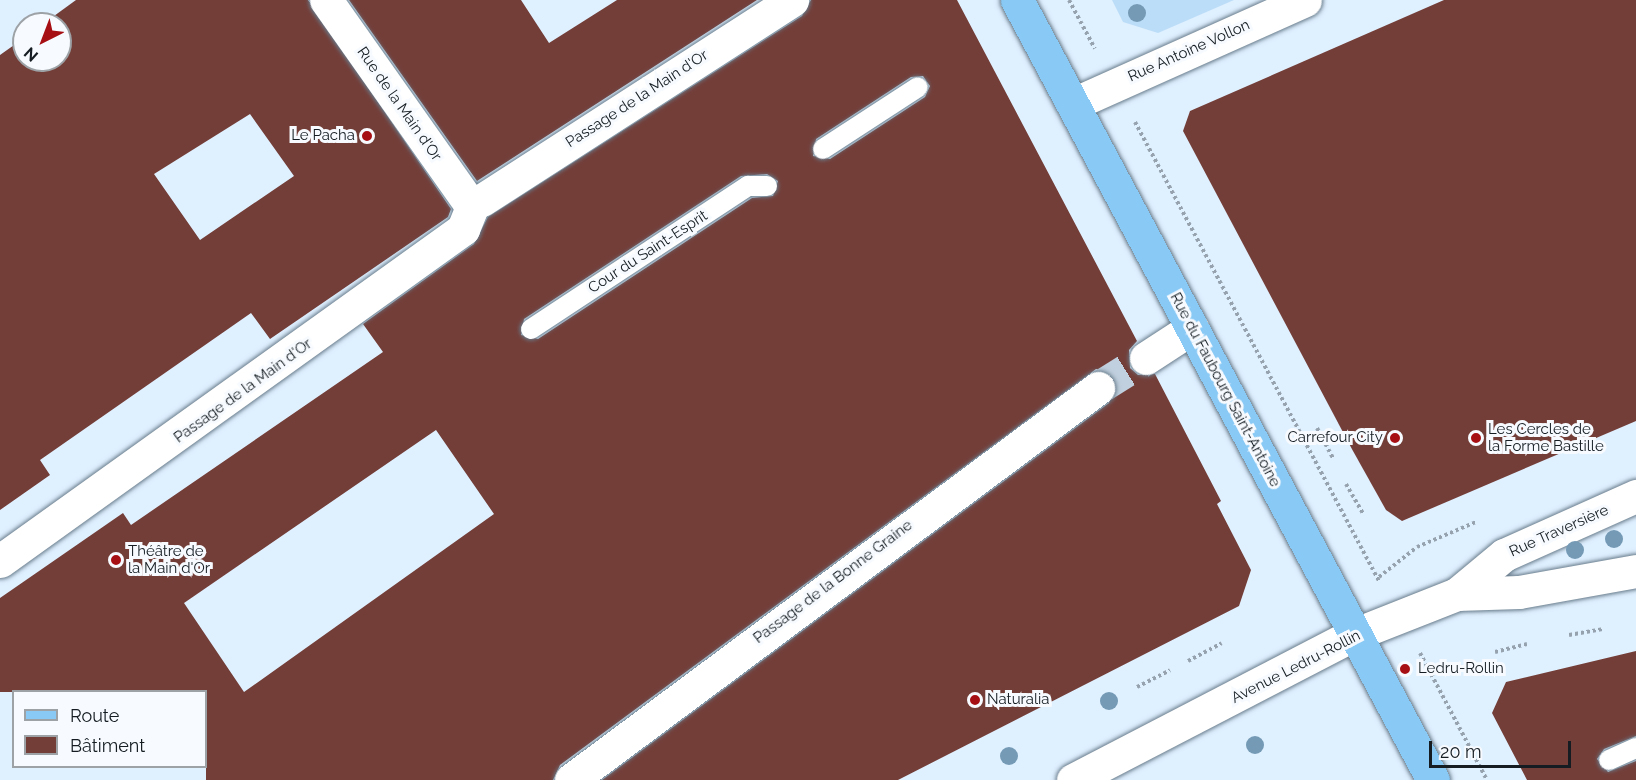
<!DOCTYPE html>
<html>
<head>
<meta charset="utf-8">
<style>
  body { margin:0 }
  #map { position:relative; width:1636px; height:780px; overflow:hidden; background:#dff0ff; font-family:Raleway,sans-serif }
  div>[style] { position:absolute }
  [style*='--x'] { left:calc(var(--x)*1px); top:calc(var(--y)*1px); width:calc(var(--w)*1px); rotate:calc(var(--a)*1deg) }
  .green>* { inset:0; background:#bcddf8 }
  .building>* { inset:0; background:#743e38 }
  .street-tunnel>* { height:33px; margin-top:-16.5px; transform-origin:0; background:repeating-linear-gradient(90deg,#c1d0de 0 33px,transparent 0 49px) }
  .path>* { height:4px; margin-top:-2px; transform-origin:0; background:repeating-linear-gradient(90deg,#96a3af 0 3px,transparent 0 6px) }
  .roads { filter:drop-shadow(0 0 2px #687c8c) drop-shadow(0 0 2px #687c8c) }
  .lane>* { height:20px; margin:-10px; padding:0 10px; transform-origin:10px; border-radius:10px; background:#fff }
  .street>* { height:33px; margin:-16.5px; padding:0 16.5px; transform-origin:16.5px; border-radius:16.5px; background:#fff }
  .secondary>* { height:33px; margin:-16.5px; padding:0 16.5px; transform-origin:16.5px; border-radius:16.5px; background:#fff }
  .primary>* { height:33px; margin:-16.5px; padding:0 16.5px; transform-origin:16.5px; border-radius:16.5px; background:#89c9f5 }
  .trees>* { width:18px; height:18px; margin:-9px; border-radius:50%; background:#749ab5 }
  .dots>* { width:16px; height:16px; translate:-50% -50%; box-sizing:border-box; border:3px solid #f7fbff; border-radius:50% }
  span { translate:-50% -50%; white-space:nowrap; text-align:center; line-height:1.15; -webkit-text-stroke:6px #f7fbff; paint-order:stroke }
  .street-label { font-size:15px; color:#151d23 }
  .poi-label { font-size:15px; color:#151d23 }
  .right { translate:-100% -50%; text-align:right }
  .left { translate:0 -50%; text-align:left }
  .legend { position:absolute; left:12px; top:690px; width:195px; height:78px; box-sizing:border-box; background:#f7fbff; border:2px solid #9da2a7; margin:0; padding:8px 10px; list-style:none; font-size:18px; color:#151d23 }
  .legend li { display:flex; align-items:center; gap:12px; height:30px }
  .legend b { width:30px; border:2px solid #9da2a7 }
  .north { position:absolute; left:12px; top:12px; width:60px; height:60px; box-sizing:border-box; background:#f7fbff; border:2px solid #9da2a7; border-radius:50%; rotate:222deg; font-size:16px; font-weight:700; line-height:24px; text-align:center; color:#151d23 }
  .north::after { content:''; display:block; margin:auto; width:21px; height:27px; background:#a61015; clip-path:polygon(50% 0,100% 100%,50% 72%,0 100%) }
  .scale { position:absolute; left:1429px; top:741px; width:142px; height:27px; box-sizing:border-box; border:3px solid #151d23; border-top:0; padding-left:8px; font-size:18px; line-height:21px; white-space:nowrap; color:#151d23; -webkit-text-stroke:4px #f7fbff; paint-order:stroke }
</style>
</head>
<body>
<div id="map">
  <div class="green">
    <div style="clip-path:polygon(1112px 0,1234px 0,1158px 33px,1123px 22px)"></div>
  </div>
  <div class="building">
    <div style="clip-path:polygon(evenodd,76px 0,308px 0,451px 209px,448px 217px,270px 339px,251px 313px,40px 460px,50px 475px,0 510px,0 55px,24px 38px,24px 60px,60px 60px,60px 24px,43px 24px,76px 0,250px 114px,294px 176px,200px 240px,154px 174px,250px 114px)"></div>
    <div style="clip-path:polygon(349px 0,521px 0,549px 43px,617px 0,757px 0,477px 181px)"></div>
    <div style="clip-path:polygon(evenodd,811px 0,957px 0,1137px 341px,1129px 350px,1130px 368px,1138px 375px,1155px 374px,1221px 501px,1217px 504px,1251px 570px,1239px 606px,898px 780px,602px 780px,1109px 403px,1116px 385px,1106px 371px,1096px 369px,560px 765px,553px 780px,206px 780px,206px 692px,0 692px,0 598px,123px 513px,131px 525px,383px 352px,363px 324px,474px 244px,488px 217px,802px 16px,811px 0,923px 76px,930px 86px,925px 97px,830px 159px,813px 156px,816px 139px,911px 77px,923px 76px,811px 0,767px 174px,778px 181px,773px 196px,752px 198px,538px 339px,521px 335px,524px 319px,741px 176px,767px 174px,811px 0,436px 430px,494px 514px,244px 692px,184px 603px,436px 430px)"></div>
    <div style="clip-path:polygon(1444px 0,1636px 0,1636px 421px,1402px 521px,1386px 510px,1353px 451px,1183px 131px,1190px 111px)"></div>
    <div style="clip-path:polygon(1636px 651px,1636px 736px,1604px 749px,1597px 759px,1608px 772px,1636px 761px,1636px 780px,1527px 780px,1492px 713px,1506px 682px)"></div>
  </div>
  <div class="street-tunnel">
    <div style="--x:1098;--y:388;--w:57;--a:-32"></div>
  </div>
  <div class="path">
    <div style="--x:1069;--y:0;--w:55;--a:62"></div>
    <div style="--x:1135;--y:122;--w:520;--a:62.01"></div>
    <div style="--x:1317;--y:428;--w:34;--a:62"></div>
    <div style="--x:1346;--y:484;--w:34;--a:60"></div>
    <div style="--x:1379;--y:577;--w:48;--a:-38.3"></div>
    <div style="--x:1417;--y:547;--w:64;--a:-23"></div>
    <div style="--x:1569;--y:635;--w:34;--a:-10"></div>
    <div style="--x:1495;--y:652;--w:33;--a:-14"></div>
    <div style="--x:1420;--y:653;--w:144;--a:62.2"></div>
    <div style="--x:1188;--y:661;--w:38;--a:-28"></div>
    <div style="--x:1137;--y:687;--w:37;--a:-27"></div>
  </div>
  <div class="roads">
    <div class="lane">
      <div style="--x:823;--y:149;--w:113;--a:-33.1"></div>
      <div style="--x:531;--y:329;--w:260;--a:-33.4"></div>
      <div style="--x:748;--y:186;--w:19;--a:0"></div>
      <div style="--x:1609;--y:760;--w:30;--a:-24"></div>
    </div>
    <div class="street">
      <div style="--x:1073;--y:104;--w:254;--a:-24.1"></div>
      <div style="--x:482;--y:200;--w:369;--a:-32.8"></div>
      <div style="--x:1146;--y:358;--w:55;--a:-33.1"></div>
      <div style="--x:0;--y:561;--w:570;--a:-35.64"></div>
      <div style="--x:463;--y:229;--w:24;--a:-68"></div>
      <div style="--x:472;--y:207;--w:253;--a:-125.2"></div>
      <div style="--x:571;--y:780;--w:657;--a:-36.64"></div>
    </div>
    <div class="secondary">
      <div style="--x:1457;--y:594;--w:61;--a:-39.7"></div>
      <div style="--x:1504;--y:555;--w:145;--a:-24.1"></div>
      <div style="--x:1073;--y:780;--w:315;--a:-27.4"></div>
      <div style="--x:1353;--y:635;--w:112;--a:-21.5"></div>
      <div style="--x:1457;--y:594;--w:62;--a:-1.8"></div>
      <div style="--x:1519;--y:592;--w:119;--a:-10.2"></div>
    </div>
    <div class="primary">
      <div style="--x:1017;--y:0;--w:884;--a:61.93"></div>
    </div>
  </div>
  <div class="trees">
    <div style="left:1137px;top:13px"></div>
    <div style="left:1614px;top:539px"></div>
    <div style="left:1575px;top:550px"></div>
    <div style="left:1109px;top:701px"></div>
    <div style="left:1255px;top:745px"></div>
    <div style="left:1009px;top:756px"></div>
  </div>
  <div class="dots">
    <div style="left:367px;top:136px;background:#a61015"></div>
    <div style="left:1395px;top:438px;background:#a61015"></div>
    <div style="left:1476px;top:438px;background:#a61015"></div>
    <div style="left:116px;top:560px;background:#a61015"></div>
    <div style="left:1405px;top:669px;background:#a61015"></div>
    <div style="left:975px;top:700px;background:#a61015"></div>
  </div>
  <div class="street-label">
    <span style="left:1189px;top:51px;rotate:-24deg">Rue Antoine Vollon</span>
    <span style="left:637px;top:99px;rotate:-33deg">Passage de la Main d'Or</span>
    <span style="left:399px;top:104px;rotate:55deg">Rue de la Main d'Or</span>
    <span style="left:648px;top:252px;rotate:-33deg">Cour du Saint-Esprit</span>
    <span style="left:1225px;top:390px;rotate:62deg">Rue du Faubourg Saint-Antoine</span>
    <span style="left:243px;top:391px;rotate:-36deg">Passage de la Main d'Or</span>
    <span style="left:1559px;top:531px;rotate:-24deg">Rue Traversière</span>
    <span style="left:833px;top:582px;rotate:-37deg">Passage de la Bonne Graine</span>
    <span style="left:1296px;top:667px;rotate:-27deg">Avenue Ledru-Rollin</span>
  </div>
  <div class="poi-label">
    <span class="right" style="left:355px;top:136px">Le Pacha</span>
    <span class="left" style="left:1488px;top:438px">Les Cercles de<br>la Forme Bastille</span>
    <span class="right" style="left:1383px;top:438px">Carrefour City</span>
    <span class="left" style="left:128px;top:560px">Théâtre de<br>la Main d'Or</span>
    <span class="left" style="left:1418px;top:669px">Ledru-Rollin</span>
    <span class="left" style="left:987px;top:700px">Naturalia</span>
  </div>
  <ul class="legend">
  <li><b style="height:8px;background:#89c9f5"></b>Route</li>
  <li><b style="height:16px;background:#743e38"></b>Bâtiment</li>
  </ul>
  <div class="north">N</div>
  <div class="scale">20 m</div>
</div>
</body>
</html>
